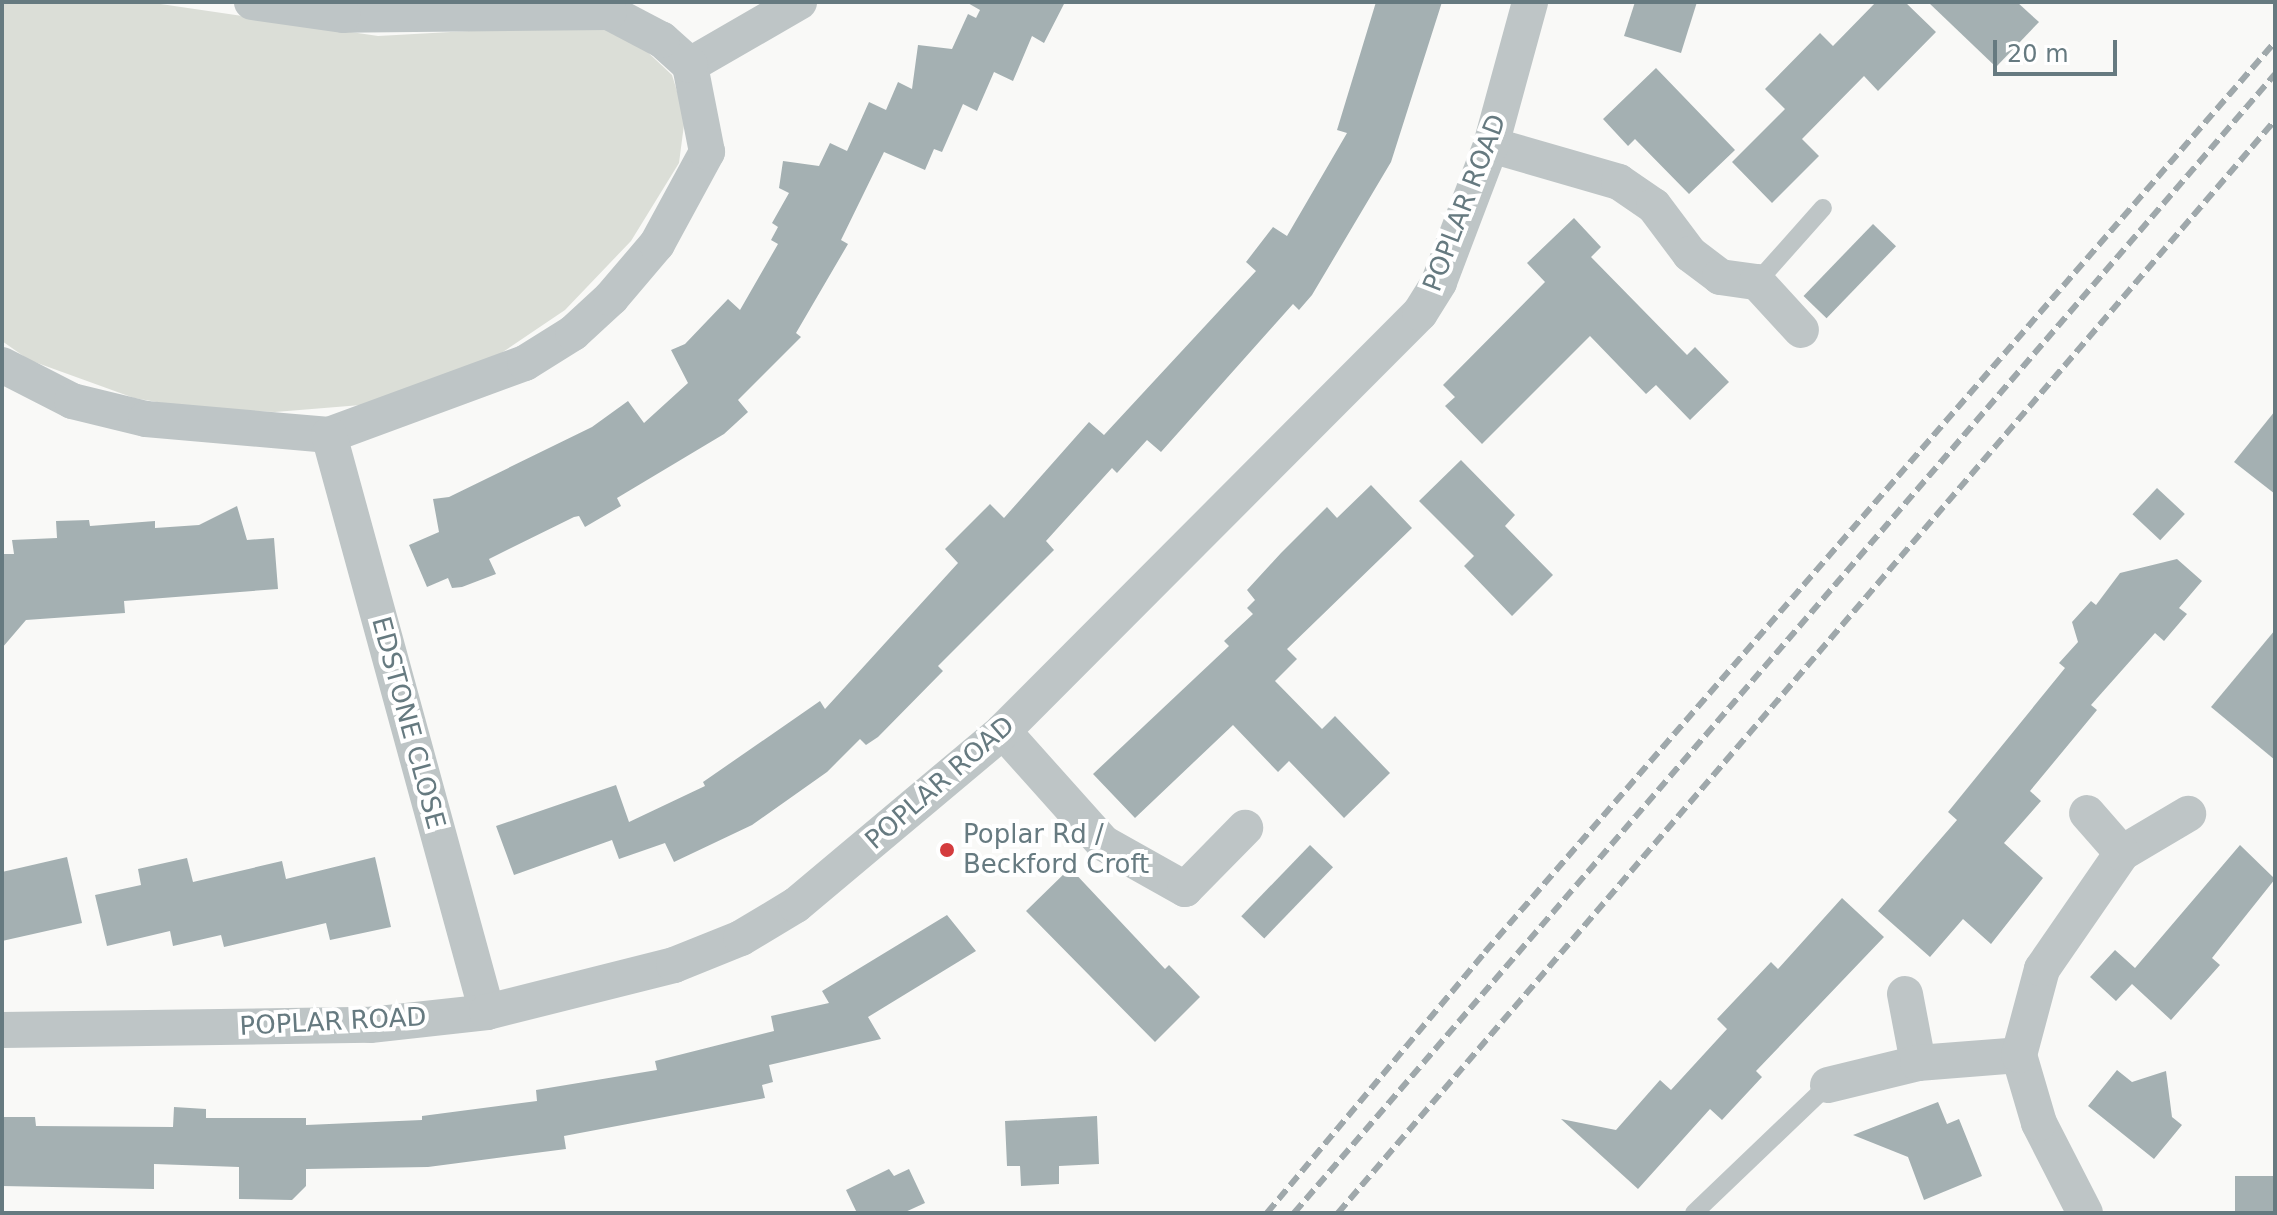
<!DOCTYPE html>
<html>
<head>
<meta charset="utf-8">
<style>
  body { margin:0 }
  #map { position:relative; width:2277px; height:1215px; overflow:hidden; background:#f9f9f7; font-family:"DejaVu Sans",sans-serif }
  div>[style] { position:absolute }
  [style*='--x'] { left:calc(var(--x)*1px); top:calc(var(--y)*1px); width:calc(var(--w)*1px); rotate:calc(var(--a)*1deg) }
  .green>* { inset:0; background:#dbded7 }
  .building>* { inset:0; background:#a4b0b2; transform-origin:0 0 }
  .service>* { height:18px; margin:-9px; padding:0 9px; transform-origin:9px; border-radius:9px; background:#bec5c6 }
  .minor>* { height:36px; margin:-18px; padding:0 18px; transform-origin:18px; border-radius:18px; background:#bec5c6 }
  .rail>* { height:6px; margin-top:-3px; transform-origin:0; background:repeating-linear-gradient(90deg,#9fa8ab 0 12px,transparent 0 18px) }
  .dots>* { width:22px; height:22px; translate:-50% -50%; box-sizing:border-box; border:4px solid #fff; border-radius:50% }
  span { translate:-50% -50%; white-space:nowrap; text-align:center; line-height:1.15; -webkit-text-stroke:8px #fff; paint-order:stroke }
  .street-label { font-size:26px; color:#667a80 }
  .poi-label { font-size:26px; color:#667a80 }
  .left { translate:0 -50%; text-align:left }
  .frame { position:absolute; inset:0; border:4px solid #667a80; pointer-events:none }
  .scale { position:absolute; left:1993px; top:40px; width:124px; height:36px; box-sizing:border-box; border:4px solid #667a80; border-top:0; padding-left:10px; font-size:24px; line-height:28px; white-space:nowrap; color:#667a80; -webkit-text-stroke:6px #fff; paint-order:stroke }
</style>
</head>
<body>
<div id="map">
  <div class="green">
    <div style="clip-path:polygon(2px 2px,147px 2px,378px 36px,594px 24px,639px 44px,672px 75px,685px 117px,679px 163px,631px 241px,565px 310px,485px 364px,361px 405px,275px 412px,191px 408px,134px 398px,29px 360px,2px 341px)"></div>
  </div>
  <div class="building">
    <div style="clip-path:polygon(966px 2px,1065px 2px,1044px 43px,1032px 36px,1013px 81px,994px 72px,977px 111px,963px 104px,942px 152px,934px 149px,925px 170px,884px 152px,841px 240px,848px 244px,796px 333px,801px 337px,738px 400px,748px 412px,724px 434px,617px 498px,621px 506px,585px 527px,579px 516px,574px 517px,489px 559px,496px 574px,462px 587px,452px 588px,448px 578px,427px 587px,409px 545px,439px 532px,433px 499px,449px 497px,592px 427px,628px 401px,644px 423px,688px 383px,671px 350px,685px 344px,728px 299px,740px 310px,778px 244px,771px 240px,778px 227px,772px 223px,789px 193px,779px 188px,783px 161px,819px 166px,830px 143px,847px 151px,869px 102px,886px 110px,898px 82px,912px 89px,918px 45px,952px 49px,968px 14px,976px 18px,980px 10px)"></div>
    <div style="clip-path:polygon(1376px 2px,1442px 2px,1391px 162px,1312px 295px,1299px 310px,1293px 304px,1161px 452px,1147px 440px,1117px 473px,1112px 468px,1046px 541px,1054px 550px,938px 666px,943px 671px,878px 737px,866px 745px,860px 739px,827px 772px,752px 825px,674px 862px,665px 843px,619px 859px,612px 840px,514px 875px,496px 826px,616px 785px,629px 822px,705px 786px,703px 782px,820px 701px,825px 709px,958px 563px,945px 549px,990px 504px,1004px 518px,1089px 422px,1104px 435px,1256px 271px,1246px 262px,1273px 227px,1287px 236px,1347px 133px,1337px 130px)"></div>
    <div style="clip-path:polygon(1635px 2px,1697px 2px,1681px 53px,1624px 36px)"></div>
    <div style="clip-path:polygon(1876px 2px,1905px 2px,1936px 32px,1878px 91px,1864px 76px,1802px 139px,1819px 156px,1772px 203px,1732px 162px,1785px 109px,1765px 89px,1820px 33px,1833px 46px)"></div>
    <div style="clip-path:polygon(1928px 2px,2017px 2px,2039px 22px,1996px 67px)"></div>
    <div style="clip-path:polygon(1656px 68px,1735px 150px,1689px 194px,1635px 139px,1628px 146px,1603px 119px)"></div>
    <div style="clip-path:polygon(1574px 218px,1601px 247px,1591px 257px,1687px 355px,1695px 347px,1729px 382px,1690px 420px,1656px 385px,1646px 394px,1590px 336px,1482px 444px,1445px 406px,1455px 397px,1443px 385px,1545px 282px,1527px 263px)"></div>
    <div style="left:1873px;top:224px;width:32px;height:100px;rotate:44deg"></div>
    <div style="clip-path:polygon(2275px 411px,2275px 494px,2234px 462px)"></div>
    <div style="clip-path:polygon(1461px 460px,1515px 515px,1505px 526px,1553px 575px,1512px 616px,1464px 566px,1474px 556px,1419px 501px)"></div>
    <div style="clip-path:polygon(1371px 485px,1412px 528px,1287px 649px,1297px 659px,1275px 681px,1322px 729px,1335px 716px,1390px 773px,1344px 818px,1289px 761px,1278px 772px,1233px 725px,1135px 818px,1093px 774px,1229px 646px,1224px 641px,1253px 614px,1247px 608px,1255px 600px,1247px 590px,1281px 553px,1327px 507px,1337px 518px)"></div>
    <div style="left:2157px;top:488px;width:38px;height:36px;rotate:43deg"></div>
    <div style="clip-path:polygon(237px 506px,247px 540px,274px 538px,278px 589px,124px 601px,125px 613px,26px 620px,2px 648px,2px 554px,14px 554px,12px 540px,57px 538px,56px 521px,89px 520px,90px 526px,155px 521px,155px 528px,199px 525px)"></div>
    <div style="clip-path:polygon(2177px 559px,2202px 581px,2179px 608px,2187px 614px,2164px 641px,2155px 633px,2091px 705px,2097px 710px,2030px 791px,2041px 801px,2004px 843px,2043px 878px,1991px 944px,1963px 919px,1930px 957px,1878px 911px,1957px 820px,1948px 812px,2065px 668px,2059px 663px,2078px 642px,2072px 622px,2091px 601px,2096px 605px,2120px 573px)"></div>
    <div style="clip-path:polygon(2275px 630px,2275px 760px,2211px 707px)"></div>
    <div style="left:1310px;top:845px;width:32px;height:99px;rotate:44deg"></div>
    <div style="clip-path:polygon(2240px 845px,2275px 879px,2212px 958px,2220px 965px,2171px 1020px,2132px 984px,2116px 1001px,2090px 977px,2115px 950px,2135px 968px)"></div>
    <div style="clip-path:polygon(67px 857px,82px 923px,2px 941px,2px 872px)"></div>
    <div style="clip-path:polygon(375px 857px,391px 927px,330px 940px,326px 923px,224px 947px,221px 935px,173px 946px,170px 931px,107px 946px,95px 895px,141px 885px,138px 869px,187px 858px,193px 882px,282px 861px,286px 879px)"></div>
    <div style="clip-path:polygon(1070px 868px,1165px 969px,1169px 965px,1200px 997px,1155px 1042px,1026px 911px)"></div>
    <div style="clip-path:polygon(1842px 898px,1884px 937px,1756px 1071px,1762px 1077px,1722px 1120px,1710px 1109px,1638px 1189px,1561px 1119px,1616px 1130px,1660px 1080px,1671px 1090px,1727px 1029px,1717px 1019px,1771px 962px,1778px 969px)"></div>
    <div style="clip-path:polygon(947px 915px,976px 951px,868px 1017px,881px 1039px,769px 1065px,773px 1082px,762px 1085px,765px 1098px,564px 1136px,566px 1149px,428px 1167px,306px 1169px,306px 1186px,292px 1200px,239px 1199px,239px 1167px,154px 1164px,154px 1189px,2px 1186px,2px 1117px,35px 1117px,36px 1126px,173px 1127px,174px 1107px,206px 1109px,206px 1118px,306px 1118px,306px 1125px,422px 1120px,422px 1116px,537px 1101px,536px 1090px,657px 1070px,655px 1061px,774px 1031px,771px 1016px,829px 1003px,822px 991px)"></div>
    <div style="clip-path:polygon(2117px 1070px,2132px 1082px,2166px 1071px,2172px 1117px,2182px 1125px,2154px 1159px,2088px 1106px)"></div>
    <div style="clip-path:polygon(1938px 1102px,1947px 1124px,1959px 1119px,1982px 1176px,1924px 1200px,1908px 1157px,1853px 1135px)"></div>
    <div style="clip-path:polygon(1097px 1116px,1099px 1164px,1059px 1166px,1059px 1184px,1021px 1186px,1020px 1166px,1007px 1166px,1005px 1121px)"></div>
    <div style="clip-path:polygon(889px 1169px,894px 1176px,909px 1169px,925px 1203px,903px 1213px,857px 1213px,846px 1190px)"></div>
    <div style="left:2235px;top:1176px;width:40px;height:37px"></div>
  </div>
  <div class="service">
    <div style="--x:1757;--y:282;--w:99;--a:-48.3"></div>
    <div style="--x:1694;--y:1213;--w:185;--a:-43.7"></div>
  </div>
  <div class="minor">
    <div style="--x:690;--y:65;--w:126;--a:-30"></div>
    <div style="--x:1491;--y:145;--w:133;--a:16.1"></div>
    <div style="--x:1619;--y:182;--w:42;--a:34.4"></div>
    <div style="--x:1654;--y:206;--w:60;--a:53.1"></div>
    <div style="--x:1690;--y:254;--w:38;--a:37"></div>
    <div style="--x:1720;--y:277;--w:37;--a:8"></div>
    <div style="--x:1757;--y:282;--w:65;--a:47.5"></div>
    <div style="--x:2;--y:365;--w:79;--a:27.2"></div>
    <div style="--x:72;--y:401;--w:76;--a:13.7"></div>
    <div style="--x:146;--y:419;--w:184;--a:5"></div>
    <div style="--x:329;--y:435;--w:209;--a:-20.2"></div>
    <div style="--x:525;--y:363;--w:57;--a:-32"></div>
    <div style="--x:573;--y:333;--w:52;--a:-42.6"></div>
    <div style="--x:611;--y:298;--w:71;--a:-49.6"></div>
    <div style="--x:657;--y:244;--w:105;--a:-61.5"></div>
    <div style="--x:707;--y:152;--w:89;--a:-101.1"></div>
    <div style="--x:690;--y:65;--w:38;--a:-138"></div>
    <div style="--x:662;--y:40;--w:60;--a:-152.2"></div>
    <div style="--x:609;--y:12;--w:266;--a:179.4"></div>
    <div style="--x:343;--y:15;--w:92;--a:-171.9"></div>
    <div style="--x:329;--y:435;--w:598;--a:74.69"></div>
    <div style="--x:1003;--y:731;--w:150;--a:48.2"></div>
    <div style="--x:1103;--y:843;--w:94;--a:29.3"></div>
    <div style="--x:1185;--y:889;--w:86;--a:-45.5"></div>
    <div style="--x:2122;--y:853;--w:77;--a:-30.6"></div>
    <div style="--x:1905;--y:994;--w:70;--a:79.3"></div>
    <div style="--x:2;--y:1030;--w:368;--a:-0.8"></div>
    <div style="--x:370;--y:1025;--w:118;--a:-6.3"></div>
    <div style="--x:487;--y:1012;--w:193;--a:-14.1"></div>
    <div style="--x:674;--y:965;--w:72;--a:-21.9"></div>
    <div style="--x:741;--y:938;--w:64;--a:-31"></div>
    <div style="--x:796;--y:905;--w:270;--a:-40"></div>
    <div style="--x:1003;--y:731;--w:590;--a:-45.07"></div>
    <div style="--x:1420;--y:313;--w:36;--a:-58"></div>
    <div style="--x:1439;--y:282;--w:147;--a:-69.2"></div>
    <div style="--x:1491;--y:145;--w:148;--a:-74.7"></div>
    <div style="--x:1828;--y:1085;--w:93;--a:-13.7"></div>
    <div style="--x:1918;--y:1063;--w:101;--a:-4.5"></div>
    <div style="--x:2085;--y:1213;--w:101;--a:-117.1"></div>
    <div style="--x:2039;--y:1123;--w:71;--a:-106.4"></div>
    <div style="--x:2019;--y:1055;--w:89;--a:-75"></div>
    <div style="--x:2042;--y:969;--w:141;--a:-55.4"></div>
    <div style="--x:2122;--y:853;--w:53;--a:-131.2"></div>
  </div>
  <div class="rail">
    <div style="--x:1267;--y:1213;--w:340;--a:-50.1"></div>
    <div style="--x:1485;--y:952;--w:1205;--a:-49.04"></div>
    <div style="--x:1294;--y:1213;--w:1503;--a:-49.26"></div>
    <div style="--x:1338;--y:1213;--w:1440;--a:-49.39"></div>
  </div>
  <div class="dots">
    <div style="left:947px;top:850px;background:#d43c3e"></div>
  </div>
  <div class="street-label">
    <span style="left:1465px;top:203px;rotate:-69deg">POPLAR ROAD</span>
    <span style="left:408px;top:723px;rotate:75deg">EDSTONE CLOSE</span>
    <span style="left:940px;top:783px;rotate:-41deg">POPLAR ROAD</span>
    <span style="left:333px;top:1022px;rotate:-3deg">POPLAR ROAD</span>
  </div>
  <div class="poi-label">
    <span class="left" style="left:963px;top:850px">Poplar Rd /<br>Beckford Croft</span>
  </div>
  <div class="frame"></div>
  <div class="scale">20 m</div>
</div>
</body>
</html>
